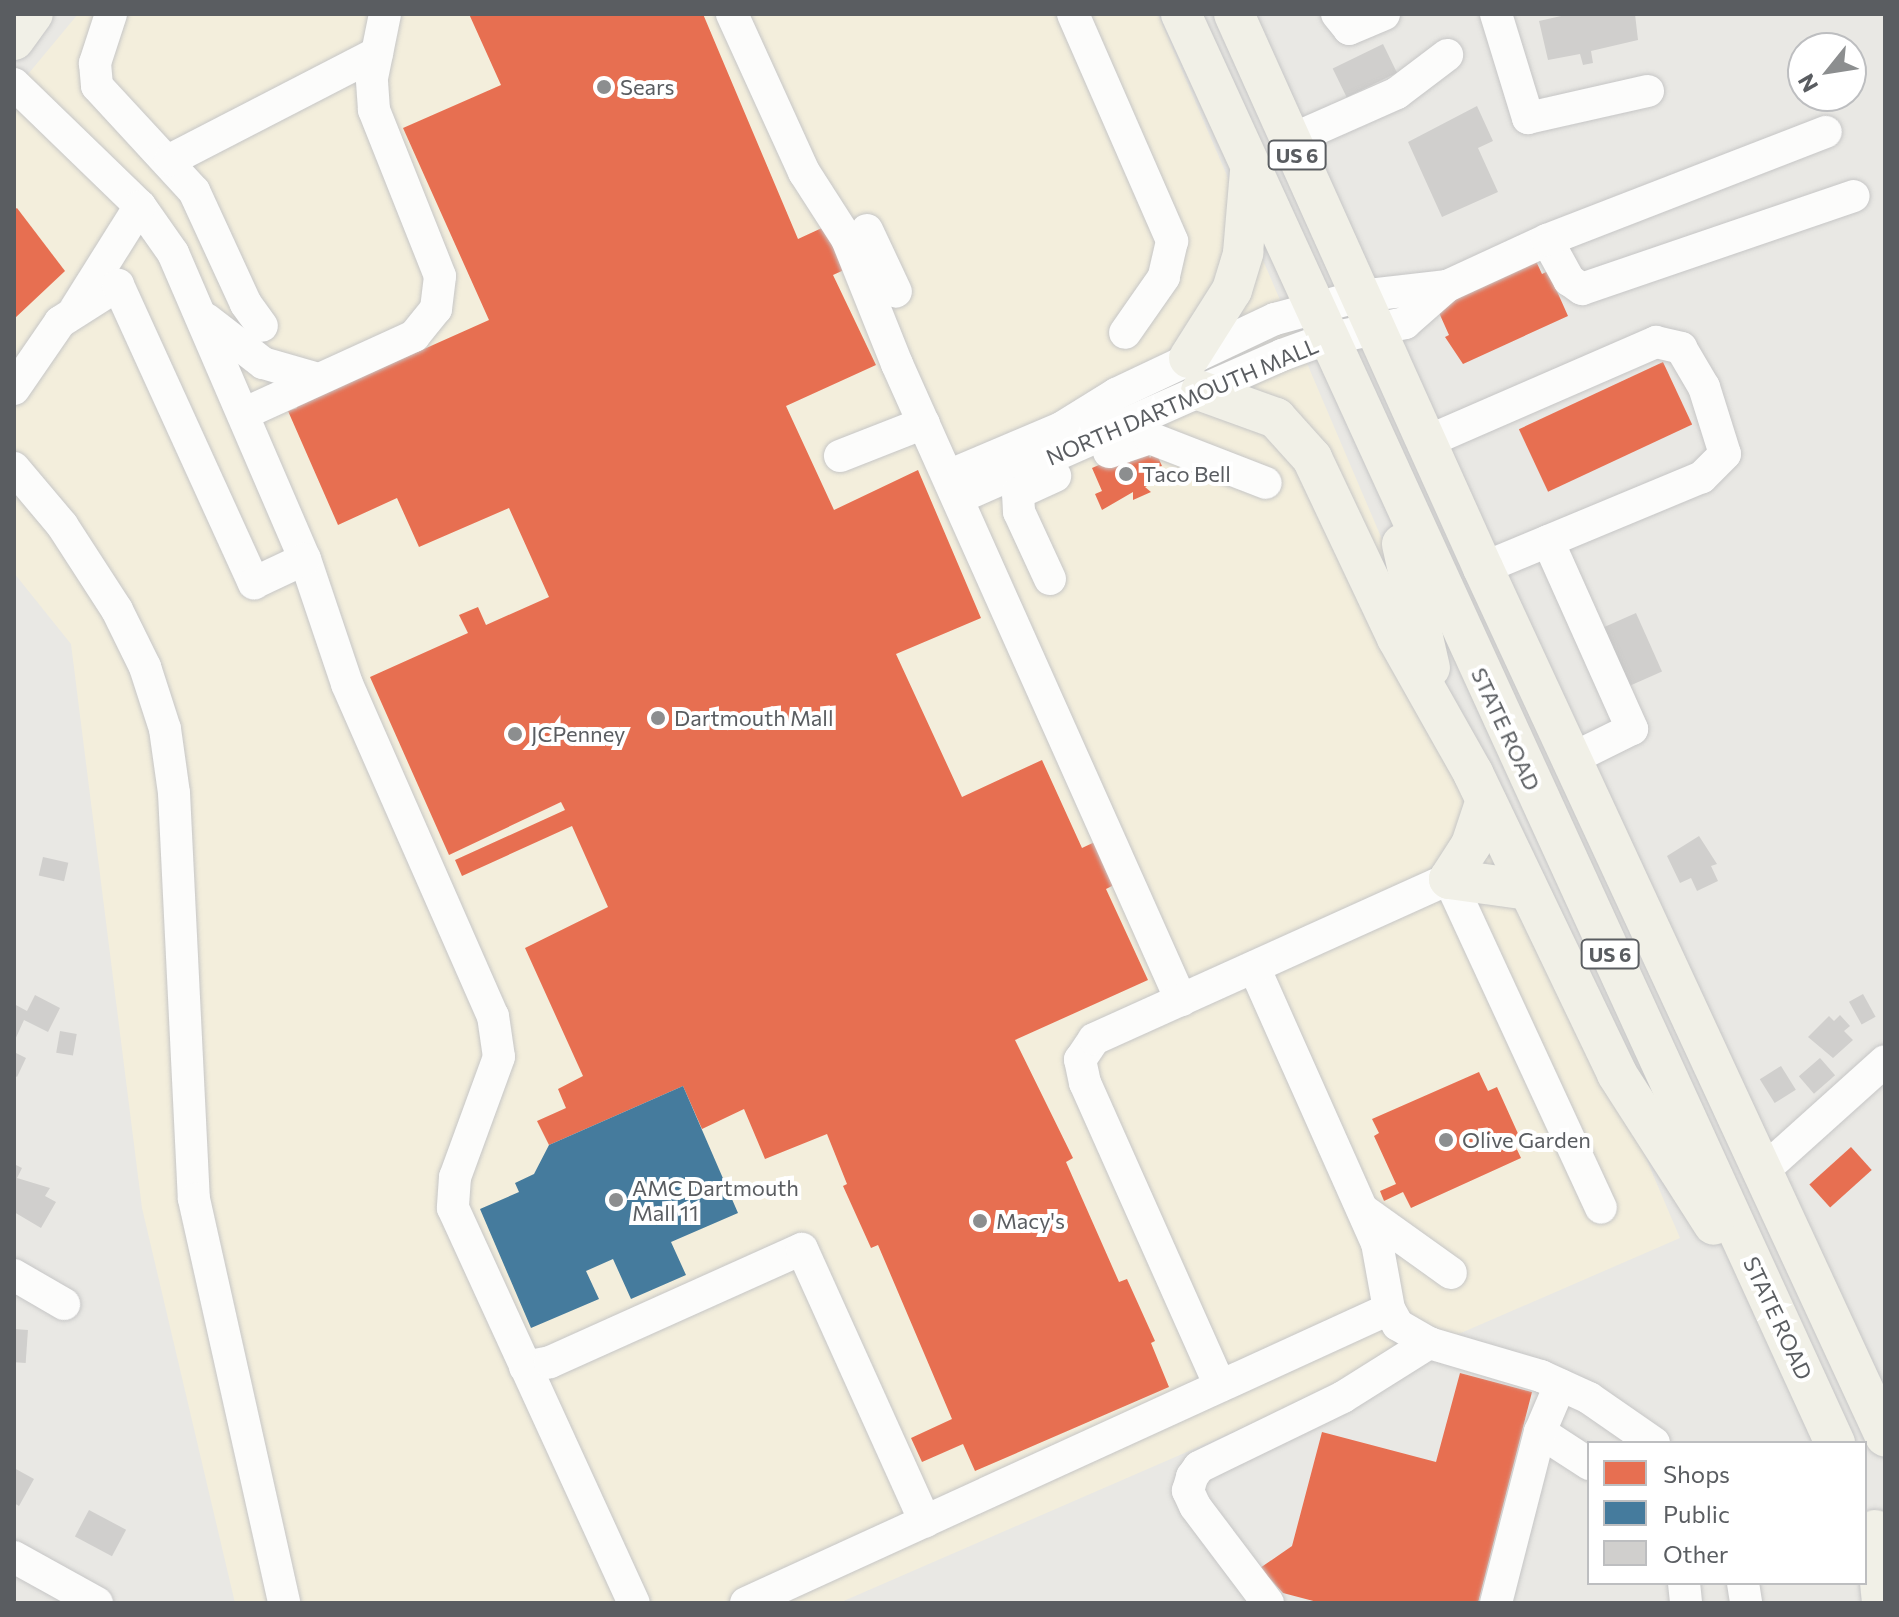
<!DOCTYPE html>
<html>
<head>
<meta charset="utf-8">
<style>
  body { margin:0 }
  #map { position:relative; width:1899px; height:1617px; overflow:hidden; background:#e9e8e4; font-family:Commissioner,sans-serif }
  div>[style] { position:absolute }
  [style*='--x'] { left:calc(var(--x)*1px); top:calc(var(--y)*1px); width:calc(var(--w)*1px); rotate:calc(var(--a)*1deg) }
  .commercial>* { inset:0; background:#f3eedc }
  .shops>* { inset:0; background:#e76f51; transform-origin:0 0 }
  .public>* { inset:0; background:#457b9d }
  .building>* { inset:0; background:#d0cfcd; transform-origin:0 0 }
  .roads { filter:drop-shadow(0 0 2px #c6c6c6) drop-shadow(0 0 2px #c6c6c6) }
  .minor>* { height:32px; margin:-16px; padding:0 16px; transform-origin:16px; border-radius:16px; background:#fcfcfb }
  .major>* { height:40px; margin:-20px; padding:0 20px; transform-origin:20px; border-radius:20px; background:#f1f0e7 }
  .dots>* { width:22px; height:22px; translate:-50% -50%; box-sizing:border-box; border:4px solid #fff; border-radius:50% }
  span { translate:-50% -50%; white-space:nowrap; text-align:center; line-height:1.15; -webkit-text-stroke:8px #fff; paint-order:stroke }
  .shield-label span { padding:2px 6px; background:#fff; border:2px solid; border-radius:6px; -webkit-text-stroke-width:0 }
  .shield-label { font-size:20px; color:#5a5d61; font-weight:700 }
  .poi-label { font-size:22px; color:#5a5d61 }
  .left { translate:0 -50%; text-align:left }
  .street-label { font-size:22px; color:#5a5d61 }
  .frame { position:absolute; inset:0; border:16px solid #5a5d61; pointer-events:none }
  .legend { position:absolute; left:1587px; top:1441px; width:280px; height:144px; box-sizing:border-box; background:#fff; border:2px solid #bdbec0; margin:0; padding:10px 14px; list-style:none; font-size:24px; color:#5a5d61 }
  .legend li { display:flex; align-items:center; gap:16px; height:40px }
  .legend b { width:40px; border:2px solid #bdbec0 }
  .north { position:absolute; left:1787px; top:32px; width:80px; height:80px; box-sizing:border-box; background:#fff; border:2px solid #bdbec0; border-radius:50%; rotate:240deg; font-size:22px; font-weight:700; line-height:32px; text-align:center; color:#5a5d61 }
  .north::after { content:''; display:block; margin:auto; width:28px; height:36px; background:#8c8e8f; clip-path:polygon(50% 0,100% 100%,50% 72%,0 100%) }
</style>
</head>
<body>
<div id="map">
  <div class="commercial">
    <div style="clip-path:polygon(78px 14px,1158px 14px,1680px 1238px,839px 1603px,235px 1603px,142px 1208px,71px 644px,14px 573px,14px 91px)"></div>
  </div>
  <div class="shops">
    <div style="clip-path:polygon(469px 14px,703px 14px,798px 239px,824px 227px,844px 270px,833px 275px,876px 365px,786px 406px,834px 510px,918px 470px,981px 618px,896px 654px,962px 797px,1042px 760px,1082px 848px,1099px 840px,1118px 883px,1106px 889px,1148px 980px,1015px 1040px,1073px 1158px,1066px 1162px,1119px 1282px,1127px 1279px,1155px 1341px,1151px 1343px,1169px 1387px,975px 1471px,963px 1444px,922px 1462px,911px 1438px,952px 1419px,878px 1245px,871px 1248px,843px 1186px,847px 1184px,827px 1134px,765px 1159px,744px 1109px,702px 1129px,683px 1086px,549px 1145px,537px 1121px,566px 1108px,558px 1089px,583px 1076px,525px 948px,608px 907px,572px 826px,462px 876px,455px 860px,565px 810px,561px 802px,449px 855px,370px 677px,468px 633px,459px 615px,478px 607px,486px 625px,549px 597px,509px 508px,419px 547px,397px 498px,338px 525px,288px 411px,297px 408px,291px 395px,368px 374px,489px 320px,403px 128px,501px 85px)"></div>
    <div style="clip-path:polygon(17px 208px,65px 271px,14px 319px,14px 210px)"></div>
    <div style="clip-path:polygon(1536px 261px,1542px 274px,1548px 271px,1568px 316px,1463px 364px,1445px 337px,1449px 335px,1436px 306px)"></div>
    <div style="left:1663px;top:362px;width:69px;height:159px;rotate:65deg"></div>
    <div style="clip-path:polygon(1145px 445px,1150px 458px,1155px 450px,1162px 466px,1154px 467px,1160px 480px,1145px 487px,1151px 492px,1133px 500px,1133px 492px,1102px 510px,1095px 494px,1102px 491px,1092px 468px)"></div>
    <div style="clip-path:polygon(1479px 1072px,1488px 1091px,1497px 1087px,1520px 1138px,1513px 1141px,1521px 1158px,1411px 1208px,1403px 1192px,1384px 1201px,1380px 1191px,1396px 1184px,1374px 1136px,1379px 1133px,1372px 1119px)"></div>
    <div style="left:1851px;top:1147px;width:31px;height:56px;rotate:48deg"></div>
    <div style="clip-path:polygon(1460px 1373px,1532px 1392px,1478px 1603px,1321px 1603px,1283px 1593px,1260px 1568px,1292px 1546px,1322px 1432px,1436px 1462px)"></div>
  </div>
  <div class="public">
    <div style="clip-path:polygon(683px 1086px,738px 1213px,671px 1242px,686px 1275px,631px 1299px,613px 1259px,586px 1271px,599px 1299px,531px 1328px,480px 1209px,519px 1192px,515px 1183px,534px 1174px,549px 1145px)"></div>
  </div>
  <div class="building">
    <div style="clip-path:polygon(1570px 14px,1635px 14px,1638px 40px,1591px 51px,1593px 63px,1583px 65px,1580px 54px,1548px 60px,1539px 21px)"></div>
    <div style="left:1383px;top:44px;width:32px;height:56px;rotate:64deg"></div>
    <div style="clip-path:polygon(1477px 106px,1493px 141px,1478px 148px,1498px 192px,1442px 217px,1408px 142px)"></div>
    <div style="left:1636px;top:613px;width:64px;height:39px;rotate:66deg"></div>
    <div style="clip-path:polygon(1699px 836px,1717px 864px,1711px 866px,1718px 881px,1697px 891px,1691px 878px,1680px 883px,1667px 856px)"></div>
    <div style="left:43px;top:857px;width:26px;height:19px;rotate:13deg"></div>
    <div style="left:1863px;top:994px;width:26px;height:16px;rotate:61deg"></div>
    <div style="clip-path:polygon(35px 995px,60px 1008px,48px 1032px,24px 1020px,14px 1042px,14px 1004px,27px 1011px)"></div>
    <div style="clip-path:polygon(1840px 1015px,1850px 1026px,1844px 1031px,1853px 1040px,1833px 1058px,1808px 1037px,1829px 1016px,1834px 1021px)"></div>
    <div style="left:60px;top:1031px;width:17px;height:22px;rotate:10deg"></div>
    <div style="clip-path:polygon(14px 1052px,26px 1058px,17px 1077px,14px 1075px)"></div>
    <div style="left:1820px;top:1058px;width:23px;height:28px;rotate:49deg"></div>
    <div style="left:1781px;top:1066px;width:28px;height:25px;rotate:58deg"></div>
    <div style="clip-path:polygon(14px 1164px,22px 1168px,17px 1178px,50px 1188px,45px 1196px,56px 1202px,41px 1228px,14px 1212px)"></div>
    <div style="left:14px;top:1329px;width:14px;height:33px;rotate:4deg"></div>
    <div style="clip-path:polygon(14px 1468px,34px 1479px,19px 1506px,14px 1503px)"></div>
    <div style="left:89px;top:1510px;width:42px;height:30px;rotate:28deg"></div>
  </div>
  <div class="roads">
    <div class="minor">
      <div style="--x:111;--y:14;--w:52;--a:108.1"></div>
      <div style="--x:95;--y:63;--w:23;--a:85"></div>
      <div style="--x:97;--y:86;--w:143;--a:47.3"></div>
      <div style="--x:194;--y:191;--w:124;--a:65.3"></div>
      <div style="--x:246;--y:304;--w:27;--a:54"></div>
      <div style="--x:732;--y:14;--w:174;--a:65.5"></div>
      <div style="--x:804;--y:172;--w:80;--a:57.3"></div>
      <div style="--x:847;--y:239;--w:135;--a:68.2"></div>
      <div style="--x:897;--y:364;--w:697;--a:65.94"></div>
      <div style="--x:1073;--y:14;--w:248;--a:66.4"></div>
      <div style="--x:1172;--y:241;--w:37;--a:103"></div>
      <div style="--x:1164;--y:277;--w:68;--a:124.9"></div>
      <div style="--x:1337;--y:14;--w:19;--a:51"></div>
      <div style="--x:1349;--y:29;--w:38;--a:-23"></div>
      <div style="--x:1496;--y:14;--w:109;--a:72.9"></div>
      <div style="--x:1528;--y:118;--w:123;--a:-12.7"></div>
      <div style="--x:14;--y:84;--w:175;--a:44.1"></div>
      <div style="--x:140;--y:206;--w:57;--a:54.9"></div>
      <div style="--x:173;--y:253;--w:333;--a:66.7"></div>
      <div style="--x:305;--y:559;--w:132;--a:71.4"></div>
      <div style="--x:347;--y:684;--w:363;--a:66.3"></div>
      <div style="--x:493;--y:1016;--w:41;--a:81.7"></div>
      <div style="--x:499;--y:1057;--w:128;--a:110.1"></div>
      <div style="--x:455;--y:1177;--w:31;--a:94"></div>
      <div style="--x:453;--y:1208;--w:434;--a:65.4"></div>
      <div style="--x:1291;--y:140;--w:116;--a:-23.9"></div>
      <div style="--x:1397;--y:93;--w:63;--a:-37.2"></div>
      <div style="--x:170;--y:160;--w:233;--a:-27.3"></div>
      <div style="--x:867;--y:230;--w:68;--a:64.9"></div>
      <div style="--x:1547;--y:240;--w:46;--a:61.2"></div>
      <div style="--x:1569;--y:280;--w:16;--a:35"></div>
      <div style="--x:1582;--y:289;--w:287;--a:-18.9"></div>
      <div style="--x:76;--y:308;--w:120;--a:-57.9"></div>
      <div style="--x:206;--y:319;--w:72;--a:37.7"></div>
      <div style="--x:263;--y:363;--w:57;--a:16.2"></div>
      <div style="--x:14;--y:389;--w:81;--a:-55.5"></div>
      <div style="--x:60;--y:322;--w:69;--a:-32.5"></div>
      <div style="--x:118;--y:285;--w:328;--a:65.5"></div>
      <div style="--x:254;--y:583;--w:56;--a:-25.2"></div>
      <div style="--x:243;--y:414;--w:188;--a:-24.5"></div>
      <div style="--x:414;--y:336;--w:35;--a:-51"></div>
      <div style="--x:436;--y:309;--w:33;--a:-83"></div>
      <div style="--x:440;--y:276;--w:179;--a:-111.7"></div>
      <div style="--x:374;--y:110;--w:32;--a:-94"></div>
      <div style="--x:372;--y:78;--w:65;--a:-78.5"></div>
      <div style="--x:1426;--y:442;--w:251;--a:-23.5"></div>
      <div style="--x:1656;--y:342;--w:26;--a:13"></div>
      <div style="--x:1681;--y:348;--w:45;--a:59.5"></div>
      <div style="--x:1704;--y:387;--w:70;--a:72.6"></div>
      <div style="--x:1725;--y:454;--w:33;--a:135"></div>
      <div style="--x:1702;--y:477;--w:237;--a:157.4"></div>
      <div style="--x:1109;--y:452;--w:43;--a:-18.9"></div>
      <div style="--x:1150;--y:438;--w:124;--a:21.2"></div>
      <div style="--x:840;--y:456;--w:90;--a:-21.4"></div>
      <div style="--x:14;--y:468;--w:75;--a:49.9"></div>
      <div style="--x:62;--y:525;--w:101;--a:57.1"></div>
      <div style="--x:117;--y:610;--w:64;--a:63.8"></div>
      <div style="--x:145;--y:667;--w:65;--a:72.1"></div>
      <div style="--x:165;--y:729;--w:65;--a:82"></div>
      <div style="--x:174;--y:793;--w:406;--a:87.2"></div>
      <div style="--x:194;--y:1199;--w:414;--a:77.4"></div>
      <div style="--x:948;--y:476;--w:123;--a:-23"></div>
      <div style="--x:1061;--y:428;--w:65;--a:-31.7"></div>
      <div style="--x:1116;--y:394;--w:176;--a:-25.3"></div>
      <div style="--x:1275;--y:319;--w:88;--a:-15.1"></div>
      <div style="--x:1360;--y:296;--w:88;--a:-6.6"></div>
      <div style="--x:1447;--y:286;--w:110;--a:-24.7"></div>
      <div style="--x:1547;--y:240;--w:299;--a:-21.2"></div>
      <div style="--x:958;--y:498;--w:354;--a:-23.8"></div>
      <div style="--x:1282;--y:355;--w:47;--a:-20"></div>
      <div style="--x:1326;--y:339;--w:81;--a:-11.4"></div>
      <div style="--x:1405;--y:323;--w:56;--a:-41.4"></div>
      <div style="--x:1548;--y:541;--w:206;--a:65.9"></div>
      <div style="--x:1632;--y:729;--w:68;--a:153.8"></div>
      <div style="--x:1050;--y:579;--w:74;--a:-114.8"></div>
      <div style="--x:1019;--y:512;--w:19;--a:-93"></div>
      <div style="--x:1018;--y:493;--w:41;--a:-24.7"></div>
      <div style="--x:1254;--y:967;--w:302;--a:66"></div>
      <div style="--x:1377;--y:1243;--w:67;--a:79.7"></div>
      <div style="--x:1389;--y:1309;--w:18;--a:61"></div>
      <div style="--x:1398;--y:1325;--w:36;--a:30"></div>
      <div style="--x:1429;--y:1343;--w:117;--a:16.4"></div>
      <div style="--x:1541;--y:1376;--w:53;--a:24.6"></div>
      <div style="--x:1589;--y:1398;--w:79;--a:34.7"></div>
      <div style="--x:1763;--y:1171;--w:164;--a:-42"></div>
      <div style="--x:1363;--y:1210;--w:108;--a:35.6"></div>
      <div style="--x:14;--y:1275;--w:58;--a:30.1"></div>
      <div style="--x:525;--y:1367;--w:25;--a:-11"></div>
      <div style="--x:550;--y:1362;--w:276;--a:-24.2"></div>
      <div style="--x:802;--y:1249;--w:299;--a:65.7"></div>
      <div style="--x:1220;--y:1386;--w:332;--a:-114"></div>
      <div style="--x:1085;--y:1083;--w:24;--a:-102"></div>
      <div style="--x:1080;--y:1060;--w:25;--a:-56"></div>
      <div style="--x:1094;--y:1039;--w:389;--a:-24.3"></div>
      <div style="--x:1449;--y:879;--w:362;--a:65.2"></div>
      <div style="--x:1540;--y:1432;--w:59;--a:33.1"></div>
      <div style="--x:14;--y:1557;--w:95;--a:29"></div>
      <div style="--x:1684;--y:1583;--w:20;--a:84"></div>
      <div style="--x:1743;--y:1583;--w:20;--a:81"></div>
      <div style="--x:746;--y:1603;--w:707;--a:-24.57"></div>
      <div style="--x:1268;--y:1603;--w:121;--a:-127"></div>
      <div style="--x:1195;--y:1506;--w:17;--a:-115"></div>
      <div style="--x:1188;--y:1491;--w:15;--a:-74"></div>
      <div style="--x:1192;--y:1477;--w:12;--a:-55"></div>
      <div style="--x:1199;--y:1467;--w:160;--a:-25.9"></div>
      <div style="--x:1343;--y:1397;--w:102;--a:-32.1"></div>
      <div style="--x:1496;--y:1603;--w:177;--a:-75.6"></div>
      <div style="--x:1540;--y:1432;--w:51;--a:-66.9"></div>
    </div>
    <div class="major">
      <div style="--x:1181;--y:14;--w:1572;--a:65.41"></div>
      <div style="--x:1234;--y:14;--w:607;--a:65.8"></div>
      <div style="--x:1483;--y:568;--w:957;--a:65.15"></div>
      <div style="--x:14;--y:40;--w:32;--a:-54"></div>
      <div style="--x:1189;--y:358;--w:80;--a:-57.7"></div>
      <div style="--x:1232;--y:290;--w:39;--a:-73"></div>
      <div style="--x:1243;--y:253;--w:81;--a:-85.1"></div>
      <div style="--x:1201;--y:391;--w:80;--a:19.8"></div>
      <div style="--x:1276;--y:418;--w:54;--a:48"></div>
      <div style="--x:1312;--y:458;--w:199;--a:64.7"></div>
      <div style="--x:1397;--y:638;--w:155;--a:60.6"></div>
      <div style="--x:1473;--y:773;--w:334;--a:64.4"></div>
      <div style="--x:1617;--y:1074;--w:179;--a:57.3"></div>
      <div style="--x:1402;--y:544;--w:127;--a:77.3"></div>
      <div style="--x:1449;--y:879;--w:40;--a:-57.1"></div>
      <div style="--x:1471;--y:845;--w:47;--a:-71.6"></div>
      <div style="--x:1449;--y:879;--w:80;--a:7.9"></div>
      <div style="--x:1875;--y:1530;--w:73;--a:84.5"></div>
    </div>
  </div>
  <div class="dots">
    <div style="left:604px;top:87px;background:#8c8e8f"></div>
    <div style="left:1126px;top:474px;background:#8c8e8f"></div>
    <div style="left:658px;top:718px;background:#8c8e8f"></div>
    <div style="left:515px;top:734px;background:#8c8e8f"></div>
    <div style="left:1446px;top:1140px;background:#8c8e8f"></div>
    <div style="left:616px;top:1200px;background:#8c8e8f"></div>
    <div style="left:980px;top:1221px;background:#8c8e8f"></div>
  </div>
  <div class="shield-label">
    <span style="left:1297px;top:155px">US 6</span>
    <span style="left:1610px;top:954px">US 6</span>
  </div>
  <div class="poi-label">
    <span class="left" style="left:620px;top:87px">Sears</span>
    <span class="left" style="left:1142px;top:474px">Taco Bell</span>
    <span class="left" style="left:674px;top:718px">Dartmouth Mall</span>
    <span class="left" style="left:531px;top:734px">JCPenney</span>
    <span class="left" style="left:1462px;top:1140px">Olive Garden</span>
    <span class="left" style="left:632px;top:1200px">AMC Dartmouth<br>Mall 11</span>
    <span class="left" style="left:996px;top:1221px">Macy's</span>
  </div>
  <div class="street-label">
    <span style="left:1182px;top:401px;rotate:-23deg">NORTH DARTMOUTH MALL</span>
    <span style="left:1506px;top:729px;rotate:65deg">STATE ROAD</span>
    <span style="left:1778px;top:1318px;rotate:65deg">STATE ROAD</span>
  </div>
  <div class="frame"></div>
  <ul class="legend">
  <li><b style="height:22px;background:#e76f51"></b>Shops</li>
  <li><b style="height:22px;background:#457b9d"></b>Public</li>
  <li><b style="height:22px;background:#d0cfcd"></b>Other</li>
  </ul>
  <div class="north">N</div>
</div>
</body>
</html>
